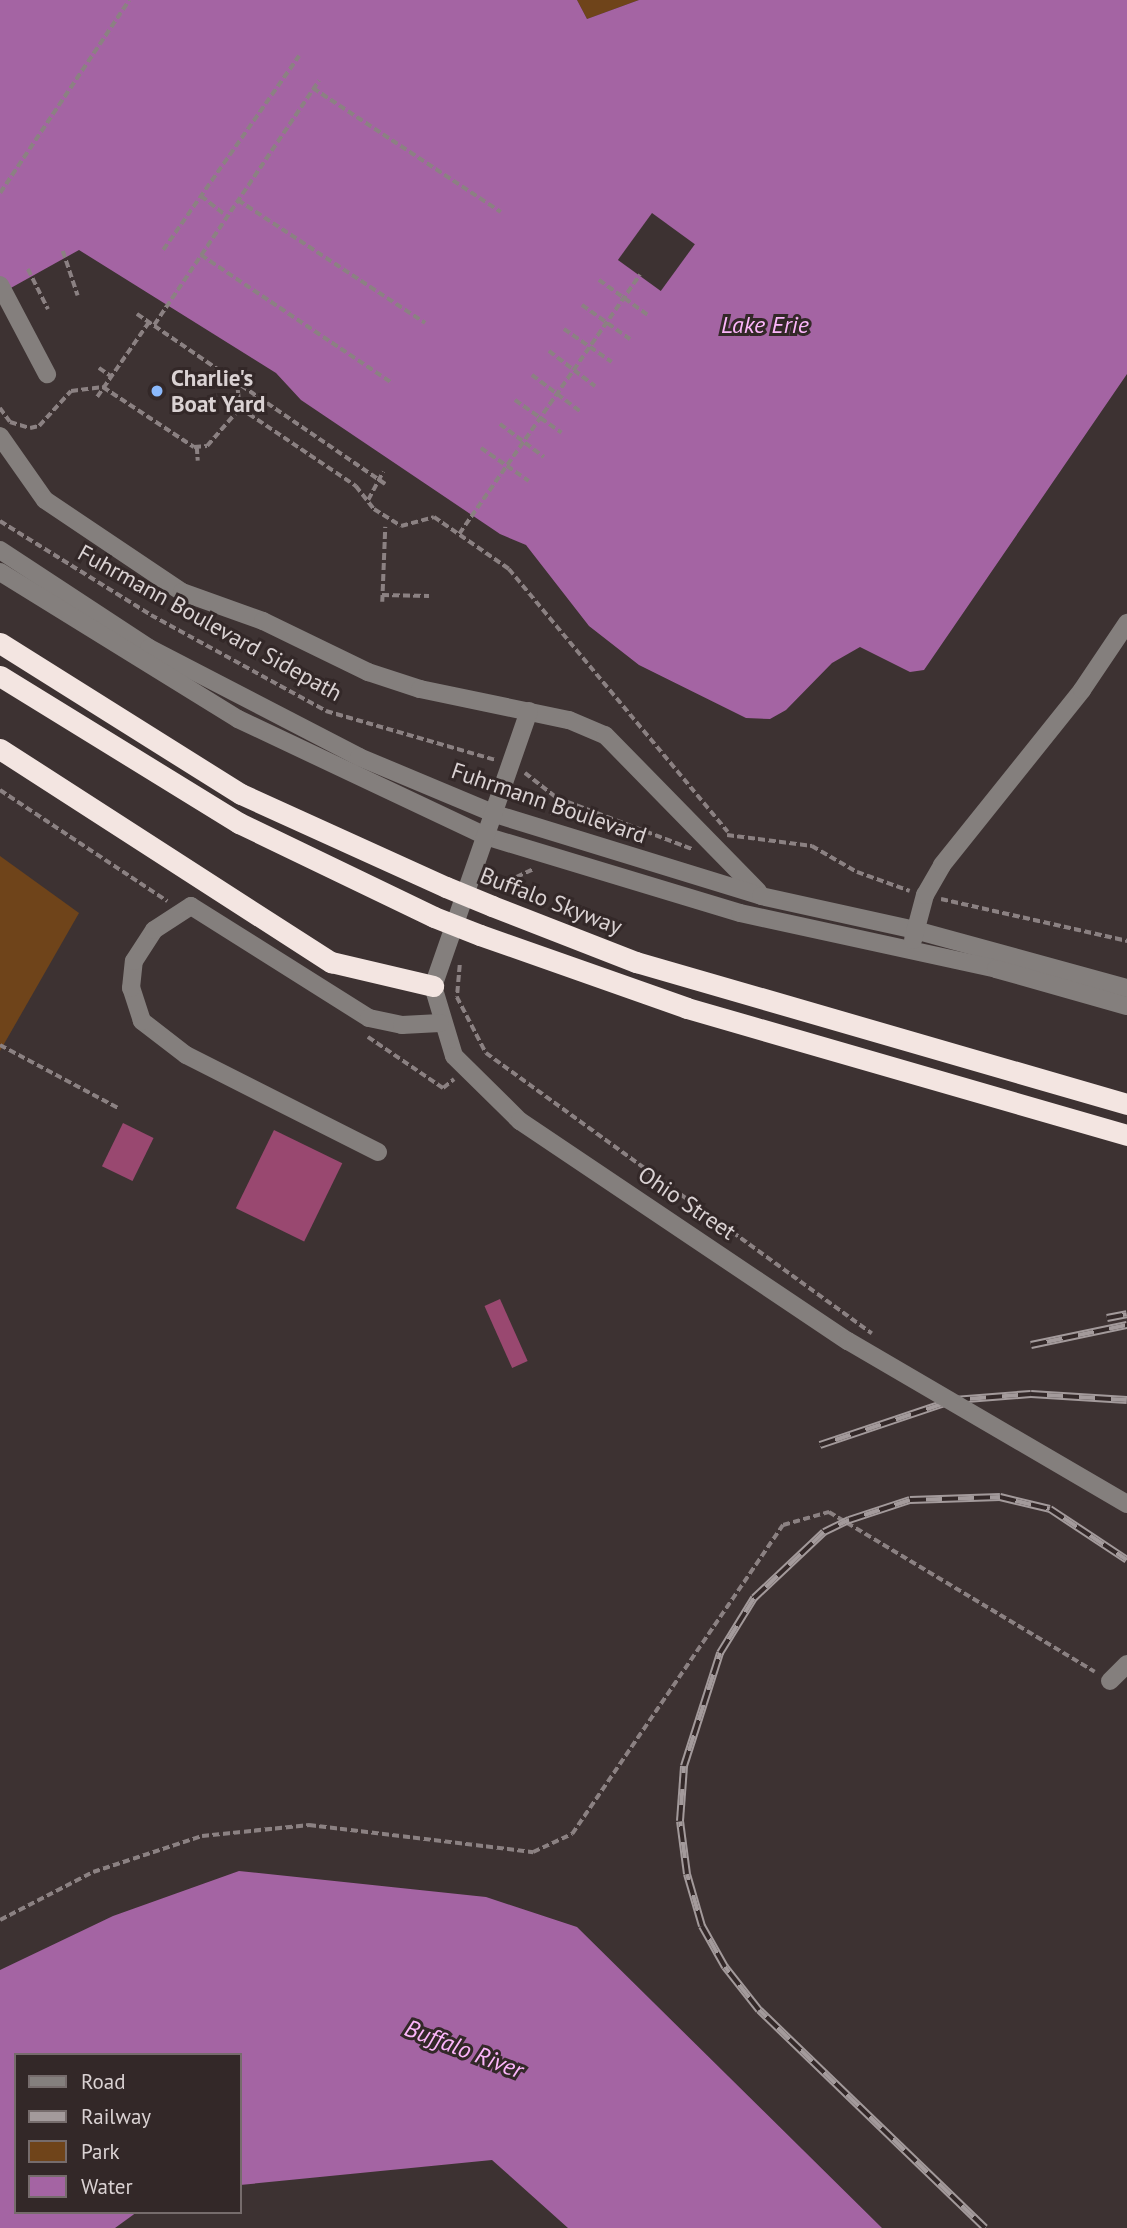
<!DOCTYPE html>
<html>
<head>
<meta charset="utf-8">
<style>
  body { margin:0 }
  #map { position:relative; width:1127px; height:2228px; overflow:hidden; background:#3d3232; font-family:"PT Sans",sans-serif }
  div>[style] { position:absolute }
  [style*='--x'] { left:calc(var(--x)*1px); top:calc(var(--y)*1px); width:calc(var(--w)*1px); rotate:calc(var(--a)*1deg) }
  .green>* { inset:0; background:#6f441a }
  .water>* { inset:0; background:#a464a3 }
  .pier>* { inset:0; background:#3d3232; transform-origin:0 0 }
  .building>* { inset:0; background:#994870; transform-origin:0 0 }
  .path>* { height:3.5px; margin-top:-1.75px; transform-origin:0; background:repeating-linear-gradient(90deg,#8b8182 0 7px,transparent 0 10.5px) }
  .minor>* { height:18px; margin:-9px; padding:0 9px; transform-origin:9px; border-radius:9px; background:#847f7d }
  .highway>* { height:21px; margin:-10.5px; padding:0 10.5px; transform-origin:10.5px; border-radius:10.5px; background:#f3e5e1 }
  .rail>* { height:8px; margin-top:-4px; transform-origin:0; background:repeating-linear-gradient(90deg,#332828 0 16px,#a39a9b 0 32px); box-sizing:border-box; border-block:2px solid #a39a9b }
  .minor-bridge>* { height:18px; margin:-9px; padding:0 9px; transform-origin:9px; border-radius:9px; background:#847f7d }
  .highway-bridge>* { height:21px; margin:-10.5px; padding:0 10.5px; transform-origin:10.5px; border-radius:10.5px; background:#f3e5e1 }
  .dots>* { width:19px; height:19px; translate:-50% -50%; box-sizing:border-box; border:4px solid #332828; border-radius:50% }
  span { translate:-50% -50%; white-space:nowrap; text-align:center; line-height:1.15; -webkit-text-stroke:6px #332828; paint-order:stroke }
  .poi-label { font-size:23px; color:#dad2d3; font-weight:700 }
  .left { translate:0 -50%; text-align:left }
  .street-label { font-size:23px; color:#dad2d3 }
  .water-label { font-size:24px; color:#fcb6fa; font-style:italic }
  .legend { position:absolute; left:14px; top:2053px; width:228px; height:161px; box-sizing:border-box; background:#332828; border:2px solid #766c6c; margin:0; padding:9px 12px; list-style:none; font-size:21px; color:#dad2d3 }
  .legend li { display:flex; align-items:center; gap:14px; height:35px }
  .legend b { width:35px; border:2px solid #766c6c }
</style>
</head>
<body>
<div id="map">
  <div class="green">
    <div style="clip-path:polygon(577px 0,639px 0,587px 19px)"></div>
    <div style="clip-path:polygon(0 856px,79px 913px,0 1051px)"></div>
  </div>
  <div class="water">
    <div style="clip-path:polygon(0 0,577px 0,587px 19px,639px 0,1127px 0,1127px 374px,924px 670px,910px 672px,860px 647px,832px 663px,786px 710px,770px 719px,746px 718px,639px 665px,589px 626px,526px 545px,500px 534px,301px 400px,276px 373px,79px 250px,0 294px)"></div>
    <div style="clip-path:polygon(239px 1871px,486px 1897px,577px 1927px,882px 2228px,568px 2228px,492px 2160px,240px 2185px,240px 2055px,16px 2055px,16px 2212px,137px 2212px,115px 2228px,0 2228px,0 1970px,113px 1916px)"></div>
  </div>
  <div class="pier">
    <div style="left:652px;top:213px;width:53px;height:58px;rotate:36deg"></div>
  </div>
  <div class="building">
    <div style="left:123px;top:1123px;width:34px;height:48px;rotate:26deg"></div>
    <div style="left:274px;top:1130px;width:76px;height:87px;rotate:26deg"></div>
    <div style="left:500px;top:1299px;width:68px;height:17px;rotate:66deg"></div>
  </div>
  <div class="path">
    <div style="--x:313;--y:88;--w:225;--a:33.4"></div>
    <div style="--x:0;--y:193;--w:232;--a:-56.2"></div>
    <div style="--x:201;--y:196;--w:33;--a:38"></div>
    <div style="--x:238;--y:200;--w:224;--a:33.3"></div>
    <div style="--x:163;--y:250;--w:237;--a:-55"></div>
    <div style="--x:63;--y:251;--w:47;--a:71.6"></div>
    <div style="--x:201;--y:255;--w:229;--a:33.8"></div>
    <div style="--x:28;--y:269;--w:45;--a:63.4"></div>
    <div style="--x:599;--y:280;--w:60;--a:35.5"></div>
    <div style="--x:582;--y:305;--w:59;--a:35.3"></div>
    <div style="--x:137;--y:314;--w:301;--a:34.4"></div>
    <div style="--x:154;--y:325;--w:295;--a:-56"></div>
    <div style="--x:564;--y:329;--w:58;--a:34.5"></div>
    <div style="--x:549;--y:351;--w:58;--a:37.3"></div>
    <div style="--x:99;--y:368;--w:14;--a:34"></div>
    <div style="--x:532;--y:375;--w:60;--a:36.9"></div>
    <div style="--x:237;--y:380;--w:28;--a:84"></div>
    <div style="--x:97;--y:397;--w:91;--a:-55.3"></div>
    <div style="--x:515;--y:400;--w:57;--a:35.1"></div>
    <div style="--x:239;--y:402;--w:22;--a:-13"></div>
    <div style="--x:0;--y:408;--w:17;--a:54"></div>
    <div style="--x:10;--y:422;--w:21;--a:17"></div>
    <div style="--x:30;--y:428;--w:9;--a:-13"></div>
    <div style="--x:39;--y:426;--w:47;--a:-47.6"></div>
    <div style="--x:71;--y:391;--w:32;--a:-7"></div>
    <div style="--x:103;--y:387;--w:109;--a:33.4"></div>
    <div style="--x:194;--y:447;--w:13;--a:-4"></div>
    <div style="--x:207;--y:446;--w:50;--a:-49"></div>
    <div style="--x:240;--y:408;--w:140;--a:33.9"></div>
    <div style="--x:356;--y:486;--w:29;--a:52"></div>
    <div style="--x:374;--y:509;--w:32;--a:32"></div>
    <div style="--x:401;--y:526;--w:34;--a:-15"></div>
    <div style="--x:434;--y:517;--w:91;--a:34.7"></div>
    <div style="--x:509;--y:569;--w:342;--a:50.2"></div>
    <div style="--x:500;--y:424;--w:55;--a:36.9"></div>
    <div style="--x:197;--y:447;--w:14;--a:86"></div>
    <div style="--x:481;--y:448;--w:58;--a:34.5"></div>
    <div style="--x:368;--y:500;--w:32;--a:-62"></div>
    <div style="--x:0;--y:521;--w:178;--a:31.9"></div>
    <div style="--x:151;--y:615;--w:200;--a:28.7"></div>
    <div style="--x:326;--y:711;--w:177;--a:16.1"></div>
    <div style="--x:459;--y:534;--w:316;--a:-55.1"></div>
    <div style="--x:382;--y:595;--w:47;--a:1.2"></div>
    <div style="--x:382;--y:602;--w:75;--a:-87.7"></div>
    <div style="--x:525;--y:773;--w:41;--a:38"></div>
    <div style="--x:557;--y:798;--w:144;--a:20.7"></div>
    <div style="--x:0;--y:790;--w:201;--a:33.6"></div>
    <div style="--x:551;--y:815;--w:18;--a:-71"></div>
    <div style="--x:727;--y:835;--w:86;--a:7.4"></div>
    <div style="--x:812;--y:846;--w:52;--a:30"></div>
    <div style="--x:857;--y:872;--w:56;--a:19.7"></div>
    <div style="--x:497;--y:886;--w:40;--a:-25"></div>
    <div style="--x:941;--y:899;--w:191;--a:12.7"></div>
    <div style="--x:460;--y:965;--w:32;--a:95"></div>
    <div style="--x:457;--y:997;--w:63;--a:62.6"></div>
    <div style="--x:486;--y:1053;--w:477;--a:36"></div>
    <div style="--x:368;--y:1037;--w:91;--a:34.2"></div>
    <div style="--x:443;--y:1088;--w:14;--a:-39"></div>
    <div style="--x:0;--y:1045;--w:134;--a:28.1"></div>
    <div style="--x:0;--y:1920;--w:105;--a:-27.3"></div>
    <div style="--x:93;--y:1872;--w:115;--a:-18.3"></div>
    <div style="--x:202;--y:1836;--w:108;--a:-5.9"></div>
    <div style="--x:309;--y:1825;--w:226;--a:6.9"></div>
    <div style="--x:533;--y:1852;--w:43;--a:-24.8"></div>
    <div style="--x:572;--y:1834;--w:374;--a:-55.7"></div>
    <div style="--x:783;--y:1525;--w:48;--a:-15.8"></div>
    <div style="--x:829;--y:1512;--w:310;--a:31"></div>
  </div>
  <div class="minor">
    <div style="--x:0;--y:285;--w:101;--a:62.2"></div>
    <div style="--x:0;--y:436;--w:78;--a:54.9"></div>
    <div style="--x:45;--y:500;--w:165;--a:33.9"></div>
    <div style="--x:182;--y:592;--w:86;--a:19.7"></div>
    <div style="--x:263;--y:621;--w:117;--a:25.9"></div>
    <div style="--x:368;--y:672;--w:55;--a:18.1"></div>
    <div style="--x:420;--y:689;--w:152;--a:11.8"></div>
    <div style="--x:569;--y:720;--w:39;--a:23"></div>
    <div style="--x:605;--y:735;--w:219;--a:45.6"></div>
    <div style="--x:0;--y:550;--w:178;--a:33.3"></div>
    <div style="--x:149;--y:648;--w:237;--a:27.4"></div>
    <div style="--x:359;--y:757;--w:147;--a:22.7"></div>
    <div style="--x:495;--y:814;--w:278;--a:17.1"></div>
    <div style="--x:761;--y:896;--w:158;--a:12.4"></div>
    <div style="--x:915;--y:930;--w:220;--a:15.3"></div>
    <div style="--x:0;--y:572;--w:280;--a:31.7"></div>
    <div style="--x:238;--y:719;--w:273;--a:25.3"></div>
    <div style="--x:485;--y:836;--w:266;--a:16.8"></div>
    <div style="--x:740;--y:913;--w:262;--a:12.3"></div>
    <div style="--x:996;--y:969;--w:136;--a:15.8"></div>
    <div style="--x:529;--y:711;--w:291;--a:109.2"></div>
    <div style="--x:433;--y:986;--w:73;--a:73.3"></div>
    <div style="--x:454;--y:1056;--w:93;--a:44.6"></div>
    <div style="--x:520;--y:1121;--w:395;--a:33.9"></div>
    <div style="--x:913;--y:940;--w:47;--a:-75.1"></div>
    <div style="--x:925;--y:895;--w:34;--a:-60"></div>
    <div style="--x:942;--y:865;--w:224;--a:-51.3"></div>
    <div style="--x:1082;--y:690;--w:81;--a:-56.1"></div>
    <div style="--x:378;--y:1152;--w:215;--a:-153.2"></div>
    <div style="--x:186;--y:1055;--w:56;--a:-142.3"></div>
    <div style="--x:142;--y:1021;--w:35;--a:-108"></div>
    <div style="--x:131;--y:988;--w:27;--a:-84"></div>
    <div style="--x:134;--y:961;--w:37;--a:-57"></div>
    <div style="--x:154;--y:930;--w:44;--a:-33"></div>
    <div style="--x:191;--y:906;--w:210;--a:32.2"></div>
    <div style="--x:369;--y:1018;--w:34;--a:12"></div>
    <div style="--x:402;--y:1025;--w:38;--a:-3"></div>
    <div style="--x:1110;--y:1681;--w:24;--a:-45"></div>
  </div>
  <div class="highway">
    <div style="--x:0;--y:643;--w:284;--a:32.1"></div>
    <div style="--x:241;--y:794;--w:225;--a:24.4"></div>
    <div style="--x:0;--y:676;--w:281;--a:31.6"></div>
    <div style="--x:239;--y:823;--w:216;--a:25.7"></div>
    <div style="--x:0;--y:749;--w:394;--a:32.8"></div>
    <div style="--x:331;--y:962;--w:105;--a:13.2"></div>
    <div style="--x:492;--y:906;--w:155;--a:21.3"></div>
    <div style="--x:636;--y:962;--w:511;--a:16.13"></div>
    <div style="--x:480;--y:935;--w:219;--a:19.4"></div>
    <div style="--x:687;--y:1008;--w:458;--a:16.1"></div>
  </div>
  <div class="rail">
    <div style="--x:1107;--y:1318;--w:20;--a:-11"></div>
    <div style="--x:1031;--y:1345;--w:98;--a:-11.8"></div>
    <div style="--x:820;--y:1445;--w:141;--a:-18.6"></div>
    <div style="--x:954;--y:1400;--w:77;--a:-4.5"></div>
    <div style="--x:1031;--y:1394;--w:96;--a:3.6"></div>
    <div style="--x:985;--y:2228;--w:314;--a:-136"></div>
    <div style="--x:759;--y:2010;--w:55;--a:-128.3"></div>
    <div style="--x:725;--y:1967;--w:47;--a:-119.3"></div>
    <div style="--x:702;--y:1926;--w:54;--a:-106.1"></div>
    <div style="--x:687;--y:1874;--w:53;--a:-97.5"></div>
    <div style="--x:680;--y:1821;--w:55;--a:-85.8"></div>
    <div style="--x:684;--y:1766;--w:119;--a:-72.3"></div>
    <div style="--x:720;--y:1653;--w:65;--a:-58.3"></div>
    <div style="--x:754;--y:1598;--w:96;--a:-43.3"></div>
    <div style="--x:824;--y:1532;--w:28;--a:-26"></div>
    <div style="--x:849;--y:1520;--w:64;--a:-18.2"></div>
    <div style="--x:910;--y:1500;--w:90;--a:-1.9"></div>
    <div style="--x:1000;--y:1497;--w:51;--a:13.5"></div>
    <div style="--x:1050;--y:1509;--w:92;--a:33.5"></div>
  </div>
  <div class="minor-bridge">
    <div style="--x:848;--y:1341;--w:323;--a:30.3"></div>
  </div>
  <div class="highway-bridge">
    <div style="--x:446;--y:887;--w:50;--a:22.4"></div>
    <div style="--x:434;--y:917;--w:49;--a:21.4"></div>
  </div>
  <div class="dots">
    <div style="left:157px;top:391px;background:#8bb9fc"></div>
  </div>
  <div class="poi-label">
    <span class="left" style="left:171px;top:391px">Charlie's<br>Boat Yard</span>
  </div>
  <div class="street-label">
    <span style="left:210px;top:623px;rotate:29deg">Fuhrmann Boulevard Sidepath</span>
    <span style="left:549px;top:803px;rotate:19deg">Fuhrmann Boulevard</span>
    <span style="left:551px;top:901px;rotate:21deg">Buffalo Skyway</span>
    <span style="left:687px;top:1203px;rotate:34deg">Ohio Street</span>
  </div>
  <div class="water-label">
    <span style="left:765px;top:325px">Lake Erie</span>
    <span style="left:464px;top:2049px;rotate:21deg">Buffalo River</span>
  </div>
  <ul class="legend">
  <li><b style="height:9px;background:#847f7d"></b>Road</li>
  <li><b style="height:9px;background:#a39a9b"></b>Railway</li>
  <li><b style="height:19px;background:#6f441a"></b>Park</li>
  <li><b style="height:19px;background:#a464a3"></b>Water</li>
  </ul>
</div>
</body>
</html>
